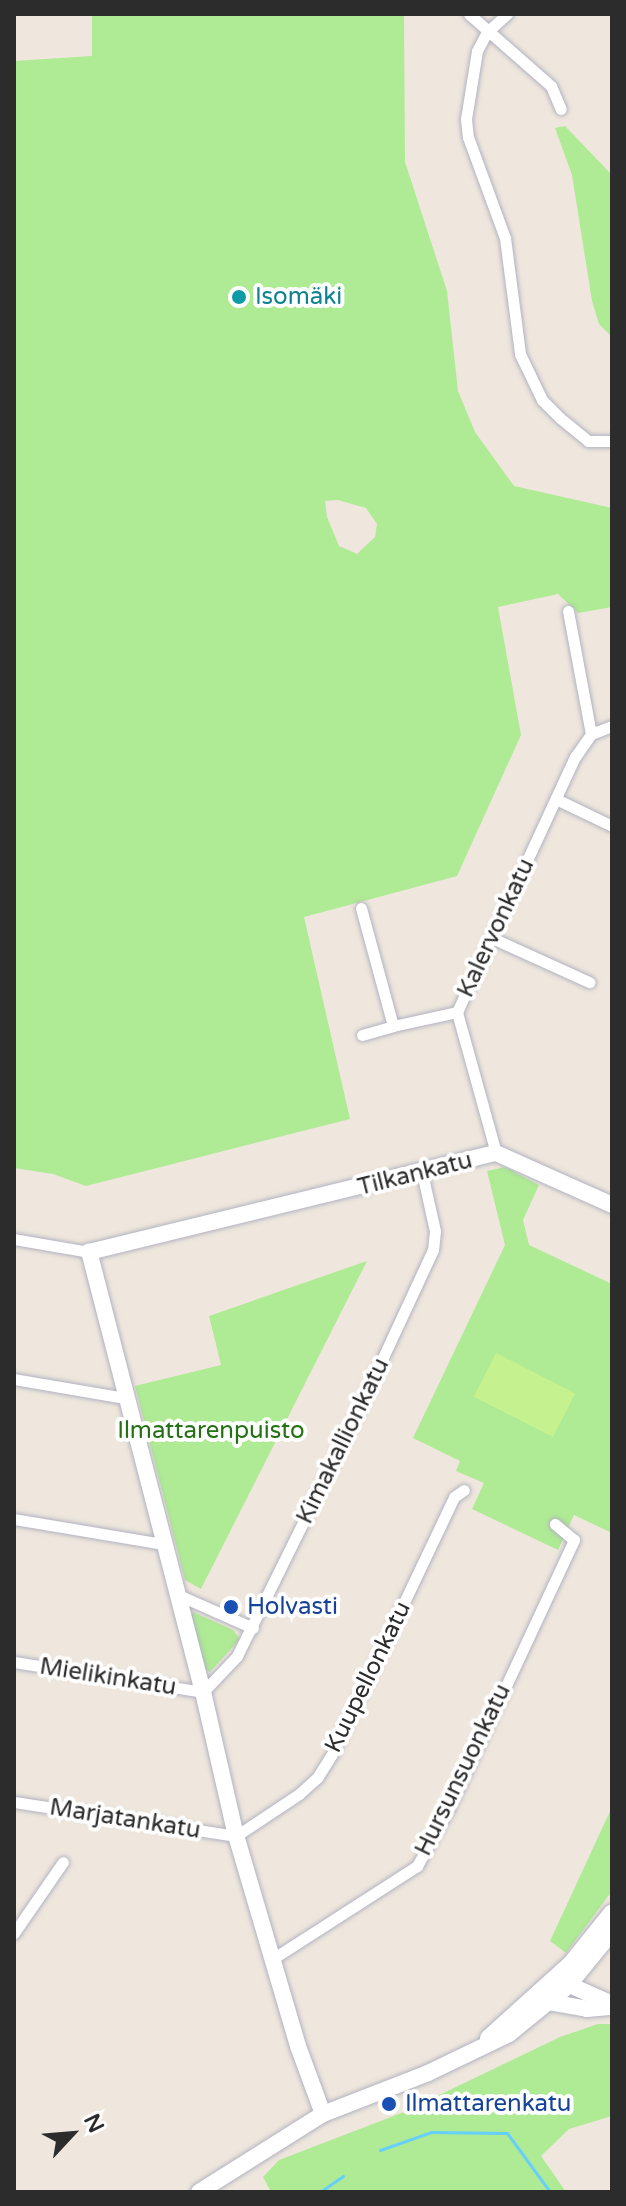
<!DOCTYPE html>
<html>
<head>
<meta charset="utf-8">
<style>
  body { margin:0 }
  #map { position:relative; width:626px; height:2206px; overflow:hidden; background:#efe7dd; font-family:"Varela Round",sans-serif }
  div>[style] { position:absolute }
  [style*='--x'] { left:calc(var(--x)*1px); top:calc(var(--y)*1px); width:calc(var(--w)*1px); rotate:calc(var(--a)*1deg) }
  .green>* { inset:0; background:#afea94 }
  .pitch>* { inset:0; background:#c5f28f; transform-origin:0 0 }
  .stream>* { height:3px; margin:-1.5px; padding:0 1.5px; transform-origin:1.5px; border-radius:1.5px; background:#66cffa }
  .roads { filter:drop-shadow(0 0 2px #b1b3c1) drop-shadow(0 0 2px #b1b3c1) }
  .street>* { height:11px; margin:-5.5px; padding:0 5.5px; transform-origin:5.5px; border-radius:5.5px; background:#fff }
  .secondary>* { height:16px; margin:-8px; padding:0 8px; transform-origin:8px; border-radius:8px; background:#fff }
  .dots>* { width:22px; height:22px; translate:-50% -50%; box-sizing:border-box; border:4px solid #fff; border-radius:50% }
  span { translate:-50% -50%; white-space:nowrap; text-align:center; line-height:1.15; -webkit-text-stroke:8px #fff; paint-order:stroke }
  .culture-label { font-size:24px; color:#0d838f }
  .left { translate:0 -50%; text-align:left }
  .street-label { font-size:24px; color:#2c2c2c }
  .park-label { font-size:24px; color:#247113 }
  .transit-label { font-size:24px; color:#164399 }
  .frame { position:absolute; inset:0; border:16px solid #2c2c2c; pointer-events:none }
  .north { position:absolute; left:32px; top:2094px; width:80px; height:80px; -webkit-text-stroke:6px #fff; paint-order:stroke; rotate:64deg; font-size:22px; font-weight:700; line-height:32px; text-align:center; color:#2c2c2c }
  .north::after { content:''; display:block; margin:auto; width:28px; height:36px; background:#2c2c2c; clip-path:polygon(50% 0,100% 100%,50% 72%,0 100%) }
</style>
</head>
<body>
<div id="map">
  <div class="green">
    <div style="clip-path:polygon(evenodd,92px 14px,404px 14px,405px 162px,447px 291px,458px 391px,475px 432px,514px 486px,612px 508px,612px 607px,578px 613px,558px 594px,498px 607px,521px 735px,457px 876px,304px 917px,350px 1119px,86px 1186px,53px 1174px,14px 1168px,14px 61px,92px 56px,92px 14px,338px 500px,366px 508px,377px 524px,375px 537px,357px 554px,339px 546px,327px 517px,325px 501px,338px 500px)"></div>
    <div style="clip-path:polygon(565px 126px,612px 175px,612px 337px,599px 324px,592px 301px,572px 175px,555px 128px)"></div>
    <div style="clip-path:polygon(505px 1167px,539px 1185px,523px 1220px,529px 1245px,612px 1284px,612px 1533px,574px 1515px,558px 1550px,472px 1509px,484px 1483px,456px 1471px,460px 1461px,413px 1438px,505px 1245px,487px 1171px)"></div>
    <div style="clip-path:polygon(367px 1261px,201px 1589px,185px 1580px,135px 1386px,221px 1365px,209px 1316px)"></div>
    <div style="clip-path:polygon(193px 1612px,233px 1630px,240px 1639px,210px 1672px,203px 1668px,189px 1621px)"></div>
    <div style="clip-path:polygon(612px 1807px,612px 1891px,566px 1953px,550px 1941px)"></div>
    <div style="clip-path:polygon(598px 2024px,612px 2024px,612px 2116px,569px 2129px,541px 2156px,566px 2192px,271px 2192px,263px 2177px,279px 2160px,404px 2112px,560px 2037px)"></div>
  </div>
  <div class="pitch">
    <div style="left:496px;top:1353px;width:89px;height:49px;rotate:27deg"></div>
  </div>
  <div class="stream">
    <div style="--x:380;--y:2150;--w:54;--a:-19.4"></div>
    <div style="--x:431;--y:2132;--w:76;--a:0.8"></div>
    <div style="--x:507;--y:2133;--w:73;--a:53.9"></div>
    <div style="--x:320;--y:2192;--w:28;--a:-35"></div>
  </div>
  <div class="roads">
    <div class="street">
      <div style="--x:469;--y:14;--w:109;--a:41.3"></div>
      <div style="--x:551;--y:86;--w:25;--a:67"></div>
      <div style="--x:507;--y:14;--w:27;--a:138"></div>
      <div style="--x:487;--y:32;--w:21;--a:118"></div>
      <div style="--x:477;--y:51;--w:69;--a:99.2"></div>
      <div style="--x:466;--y:119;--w:18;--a:84"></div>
      <div style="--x:468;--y:137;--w:108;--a:69.9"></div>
      <div style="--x:505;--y:238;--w:117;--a:82.6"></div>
      <div style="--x:520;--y:354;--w:51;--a:64.4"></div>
      <div style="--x:542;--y:400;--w:25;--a:45"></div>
      <div style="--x:560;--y:418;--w:36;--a:39"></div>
      <div style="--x:588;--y:441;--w:24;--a:0"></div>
      <div style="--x:568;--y:611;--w:125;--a:79.4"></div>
      <div style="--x:556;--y:799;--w:62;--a:25.7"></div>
      <div style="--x:361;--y:908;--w:122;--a:74.8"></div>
      <div style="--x:393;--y:1026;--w:66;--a:-12.3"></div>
      <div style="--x:492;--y:938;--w:107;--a:24.4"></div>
      <div style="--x:362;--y:1035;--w:32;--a:-16"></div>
      <div style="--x:496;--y:1153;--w:146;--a:-105.5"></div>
      <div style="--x:457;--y:1012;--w:281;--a:-65.2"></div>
      <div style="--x:575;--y:757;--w:28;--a:-55"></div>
      <div style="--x:591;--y:734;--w:22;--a:-21"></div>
      <div style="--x:14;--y:1239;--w:76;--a:9.8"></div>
      <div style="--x:14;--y:1379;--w:113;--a:9.7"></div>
      <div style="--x:14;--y:1519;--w:151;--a:9.5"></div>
      <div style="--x:176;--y:1594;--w:84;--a:23.8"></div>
      <div style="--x:14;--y:1662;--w:191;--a:9"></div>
      <div style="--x:203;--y:1692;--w:50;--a:-46.6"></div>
      <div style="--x:237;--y:1656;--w:278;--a:-63.7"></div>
      <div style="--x:360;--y:1407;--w:173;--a:-65.1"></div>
      <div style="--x:433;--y:1250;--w:19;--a:-84"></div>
      <div style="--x:435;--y:1231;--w:59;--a:-102.6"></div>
      <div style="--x:14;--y:1802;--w:225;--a:8.7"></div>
      <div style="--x:236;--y:1836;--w:76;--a:-33.7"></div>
      <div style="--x:299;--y:1794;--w:24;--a:-42"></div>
      <div style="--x:317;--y:1778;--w:31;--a:-58"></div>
      <div style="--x:333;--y:1752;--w:282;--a:-64.6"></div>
      <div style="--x:454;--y:1497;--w:12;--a:-35"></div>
      <div style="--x:14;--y:1933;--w:86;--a:-55.4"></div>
      <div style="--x:271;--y:1960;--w:174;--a:-32.8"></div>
      <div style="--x:417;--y:1866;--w:66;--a:-61.1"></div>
      <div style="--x:449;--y:1808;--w:296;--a:-65"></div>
      <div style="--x:574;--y:1540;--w:25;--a:-140"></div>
    </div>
    <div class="secondary">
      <div style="--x:563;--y:1982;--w:54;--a:24.2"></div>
      <div style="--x:544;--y:1997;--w:7;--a:45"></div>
      <div style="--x:549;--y:2002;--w:39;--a:10"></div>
      <div style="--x:587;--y:2009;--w:25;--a:-5"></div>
      <div style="--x:488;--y:2038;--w:112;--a:-42.1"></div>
      <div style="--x:571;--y:1963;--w:65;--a:-51.2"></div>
      <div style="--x:323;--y:2114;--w:72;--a:-110.2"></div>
      <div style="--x:298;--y:2046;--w:219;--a:-106.4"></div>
      <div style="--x:236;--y:1836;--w:148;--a:-102.9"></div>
      <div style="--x:203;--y:1692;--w:455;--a:-104.5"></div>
      <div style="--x:89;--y:1252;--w:419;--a:-13.7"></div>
      <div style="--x:496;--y:1153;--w:127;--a:24.1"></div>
      <div style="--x:199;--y:2192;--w:146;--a:-32.2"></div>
      <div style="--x:323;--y:2114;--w:113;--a:-21.3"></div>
      <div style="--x:428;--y:2073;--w:90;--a:-25.7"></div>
      <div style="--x:509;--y:2034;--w:76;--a:-39.1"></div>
      <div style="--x:568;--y:1986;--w:70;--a:-50.8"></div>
    </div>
  </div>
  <div class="dots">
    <div style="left:239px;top:297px;background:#0f9aa8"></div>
    <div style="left:231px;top:1607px;background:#1a4fb4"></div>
    <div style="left:389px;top:2104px;background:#1a4fb4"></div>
  </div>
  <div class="culture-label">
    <span class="left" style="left:255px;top:297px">Isomäki</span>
  </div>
  <div class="street-label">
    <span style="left:496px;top:928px;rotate:-65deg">Kalervonkatu</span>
    <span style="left:415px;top:1174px;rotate:-14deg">Tilkankatu</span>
    <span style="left:343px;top:1441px;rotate:-64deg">Kimakallionkatu</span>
    <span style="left:108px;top:1677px;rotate:9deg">Mielikinkatu</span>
    <span style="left:368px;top:1677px;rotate:-64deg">Kuupellonkatu</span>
    <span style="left:463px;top:1770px;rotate:-64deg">Hursunsuonkatu</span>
    <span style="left:125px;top:1819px;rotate:9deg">Marjatankatu</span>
  </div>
  <div class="park-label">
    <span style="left:211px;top:1431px">Ilmattarenpuisto</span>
  </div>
  <div class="transit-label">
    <span class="left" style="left:247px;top:1607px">Holvasti</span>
    <span class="left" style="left:405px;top:2104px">Ilmattarenkatu</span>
  </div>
  <div class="frame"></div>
  <div class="north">N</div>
</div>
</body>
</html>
